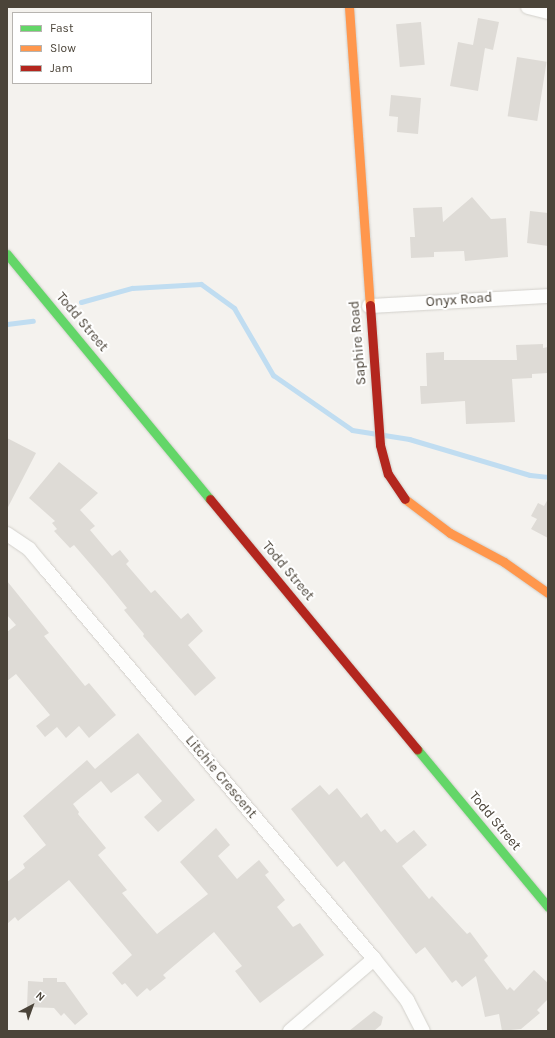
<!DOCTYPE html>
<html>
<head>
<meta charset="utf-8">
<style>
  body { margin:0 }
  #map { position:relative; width:555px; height:1038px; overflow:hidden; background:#f4f2ee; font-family:Karla,sans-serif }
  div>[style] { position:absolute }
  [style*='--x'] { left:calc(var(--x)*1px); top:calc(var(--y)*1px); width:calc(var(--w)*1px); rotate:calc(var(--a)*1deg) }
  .stream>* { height:5px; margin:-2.5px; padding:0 2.5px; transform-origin:2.5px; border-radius:2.5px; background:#c0ddf1 }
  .building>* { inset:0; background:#dedbd6; transform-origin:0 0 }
  .roads { filter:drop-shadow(0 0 1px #d2d0cb) drop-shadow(0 0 1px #d2d0cb) }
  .street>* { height:14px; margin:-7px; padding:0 7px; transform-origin:7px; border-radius:7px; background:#fdfdfc }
  .fast>* { height:9px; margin:-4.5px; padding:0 4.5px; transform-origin:4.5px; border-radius:4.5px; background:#63d668 }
  .slow>* { height:9px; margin:-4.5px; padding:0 4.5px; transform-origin:4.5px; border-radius:4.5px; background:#ff974d }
  .jam>* { height:9px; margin:-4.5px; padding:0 4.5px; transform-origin:4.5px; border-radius:4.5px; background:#b3261e }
  span { translate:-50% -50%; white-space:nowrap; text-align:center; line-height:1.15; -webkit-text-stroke:4px #fff; paint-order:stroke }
  .street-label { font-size:14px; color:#4b4439 }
  .frame { position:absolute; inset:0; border:8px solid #4b4439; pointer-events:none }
  .legend { position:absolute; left:12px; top:12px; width:140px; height:72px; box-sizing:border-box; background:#fff; border:1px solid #b7b4b0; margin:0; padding:5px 7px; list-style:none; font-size:12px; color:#4b4439 }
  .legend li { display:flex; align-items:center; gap:8px; height:20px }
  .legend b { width:20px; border:1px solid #b7b4b0 }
  .north { position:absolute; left:12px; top:986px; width:40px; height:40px; -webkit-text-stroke:3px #fff; paint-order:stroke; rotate:41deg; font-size:11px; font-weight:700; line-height:16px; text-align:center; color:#4b4439 }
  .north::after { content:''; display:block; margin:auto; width:14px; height:18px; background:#4b4439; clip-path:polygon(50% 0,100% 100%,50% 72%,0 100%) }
</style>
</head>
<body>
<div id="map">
  <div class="stream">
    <div style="--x:81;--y:302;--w:53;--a:-15.4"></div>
    <div style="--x:132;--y:288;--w:69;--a:-3.3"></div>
    <div style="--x:201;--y:284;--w:41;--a:36"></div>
    <div style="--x:234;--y:308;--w:78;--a:59.8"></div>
    <div style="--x:273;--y:375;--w:96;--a:34.8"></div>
    <div style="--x:352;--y:430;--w:58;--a:9"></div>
    <div style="--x:409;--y:439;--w:126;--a:16.6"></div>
    <div style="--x:530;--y:475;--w:18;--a:6"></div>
    <div style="--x:7;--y:324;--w:26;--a:-7"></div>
  </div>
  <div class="building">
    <div style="clip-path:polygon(478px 18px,499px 22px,493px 50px,485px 48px,478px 91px,450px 86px,458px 42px,473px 45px)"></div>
    <div style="left:421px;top:22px;width:43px;height:25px;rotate:85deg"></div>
    <div style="left:517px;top:57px;width:30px;height:60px;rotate:9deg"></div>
    <div style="clip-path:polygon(391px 95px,421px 98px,418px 134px,397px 132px,398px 117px,389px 116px)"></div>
    <div style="clip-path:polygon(472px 197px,491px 219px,506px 218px,508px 257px,465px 261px,464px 251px,434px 252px,434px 257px,411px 258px,410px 237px,415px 237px,413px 208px,442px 207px,443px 222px)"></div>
    <div style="clip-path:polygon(530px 211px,548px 213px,548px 246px,527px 243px)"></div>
    <div style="clip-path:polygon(543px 344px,543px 348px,548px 347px,548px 373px,532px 374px,532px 378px,512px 379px,515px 422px,466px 424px,465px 401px,421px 404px,420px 386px,427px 386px,426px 353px,444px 352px,444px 360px,517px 360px,516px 345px)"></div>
    <div style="clip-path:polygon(7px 438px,36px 453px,7px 509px)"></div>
    <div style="clip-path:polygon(59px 462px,98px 493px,80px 510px,95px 526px,90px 530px,112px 556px,120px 550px,129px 561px,126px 564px,151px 593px,155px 590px,181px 619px,188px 613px,203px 631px,188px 645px,216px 678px,195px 696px,143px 636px,144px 634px,124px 610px,127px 608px,105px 581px,74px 545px,70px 548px,54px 531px,57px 529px,52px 523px,55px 521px,29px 498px)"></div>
    <div style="clip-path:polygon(548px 499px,548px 538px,531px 529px,537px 519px,531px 516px,538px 503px,544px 506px)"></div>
    <div style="clip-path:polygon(7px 581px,49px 633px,44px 636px,85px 686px,89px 683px,116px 715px,89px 738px,79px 726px,66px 738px,57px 727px,45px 737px,36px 726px,50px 715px,16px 674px,7px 681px,7px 632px,16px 625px,7px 615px)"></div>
    <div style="clip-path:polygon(138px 733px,195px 800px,158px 832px,144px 817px,162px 801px,138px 773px,111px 793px,101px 781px,73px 804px,79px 812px,78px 814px,106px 848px,98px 855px,127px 890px,122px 893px,157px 934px,208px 894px,180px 862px,216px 828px,230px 845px,218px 856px,237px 879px,259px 860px,269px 872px,265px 875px,285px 900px,277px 907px,293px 927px,300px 923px,324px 955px,260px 1003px,235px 971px,242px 966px,214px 932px,163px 975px,166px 978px,150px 991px,147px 988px,137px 997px,125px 983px,122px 985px,112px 973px,132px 955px,69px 880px,18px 921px,15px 917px,7px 924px,7px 882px,25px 868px,23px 864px,46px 845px,23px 816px,87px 760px,95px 769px)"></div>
    <div style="clip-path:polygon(320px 785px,329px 795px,337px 788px,361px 818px,367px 813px,381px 832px,385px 829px,397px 843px,414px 830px,427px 845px,402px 866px,429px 899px,432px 896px,467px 934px,470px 932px,488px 956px,484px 960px,507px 990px,510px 987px,514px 991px,534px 970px,548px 983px,548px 999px,537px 1010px,540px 1013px,521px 1029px,502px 1031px,499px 1014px,485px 1017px,476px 976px,462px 987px,456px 980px,452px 983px,425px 947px,416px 954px,344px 861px,337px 867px,291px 809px)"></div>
    <div style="clip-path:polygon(43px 978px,57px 978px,57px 982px,65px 982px,88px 1014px,75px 1025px,64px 1013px,61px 1016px,54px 1008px,27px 1007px,28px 981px,43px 982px)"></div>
    <div style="clip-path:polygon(374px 1011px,383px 1017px,381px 1025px,374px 1031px,349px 1031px)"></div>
  </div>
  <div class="roads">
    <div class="street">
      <div style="--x:528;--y:7;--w:21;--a:14"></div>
      <div style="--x:369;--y:306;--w:179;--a:-3.2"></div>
      <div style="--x:7;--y:534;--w:27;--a:34"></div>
      <div style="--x:29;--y:549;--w:25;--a:50"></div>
      <div style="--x:45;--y:568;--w:511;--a:49.92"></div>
      <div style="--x:374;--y:959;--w:53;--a:51.2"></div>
      <div style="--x:407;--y:1000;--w:35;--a:63"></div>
      <div style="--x:290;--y:1031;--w:111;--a:-40.6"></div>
    </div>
    <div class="fast">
      <div style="--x:7;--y:254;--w:318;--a:50.4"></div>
      <div style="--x:417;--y:749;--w:205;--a:50.3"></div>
    </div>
    <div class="slow">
      <div style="--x:349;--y:7;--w:299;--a:86"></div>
      <div style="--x:405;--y:499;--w:56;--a:37.1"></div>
      <div style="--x:450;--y:533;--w:61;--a:28.2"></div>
      <div style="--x:504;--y:562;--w:54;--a:35.2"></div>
    </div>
    <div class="jam">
      <div style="--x:370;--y:305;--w:140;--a:85.9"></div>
      <div style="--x:380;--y:445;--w:30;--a:75"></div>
      <div style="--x:388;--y:474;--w:30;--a:56"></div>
      <div style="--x:210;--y:499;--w:325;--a:50.4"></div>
    </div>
  </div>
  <div class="street-label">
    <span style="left:459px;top:300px;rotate:-4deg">Onyx Road</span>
    <span style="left:82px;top:322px;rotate:50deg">Todd Street</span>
    <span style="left:358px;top:343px;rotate:-95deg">Saphire Road</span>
    <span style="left:288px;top:571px;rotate:50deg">Todd Street</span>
    <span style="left:221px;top:777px;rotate:50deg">Litchie Crescent</span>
    <span style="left:495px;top:821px;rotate:50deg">Todd Street</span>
  </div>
  <div class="frame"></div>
  <ul class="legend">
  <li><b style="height:5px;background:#63d668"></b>Fast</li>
  <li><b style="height:5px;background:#ff974d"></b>Slow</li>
  <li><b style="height:5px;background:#b3261e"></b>Jam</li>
  </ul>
  <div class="north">N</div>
</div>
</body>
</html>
